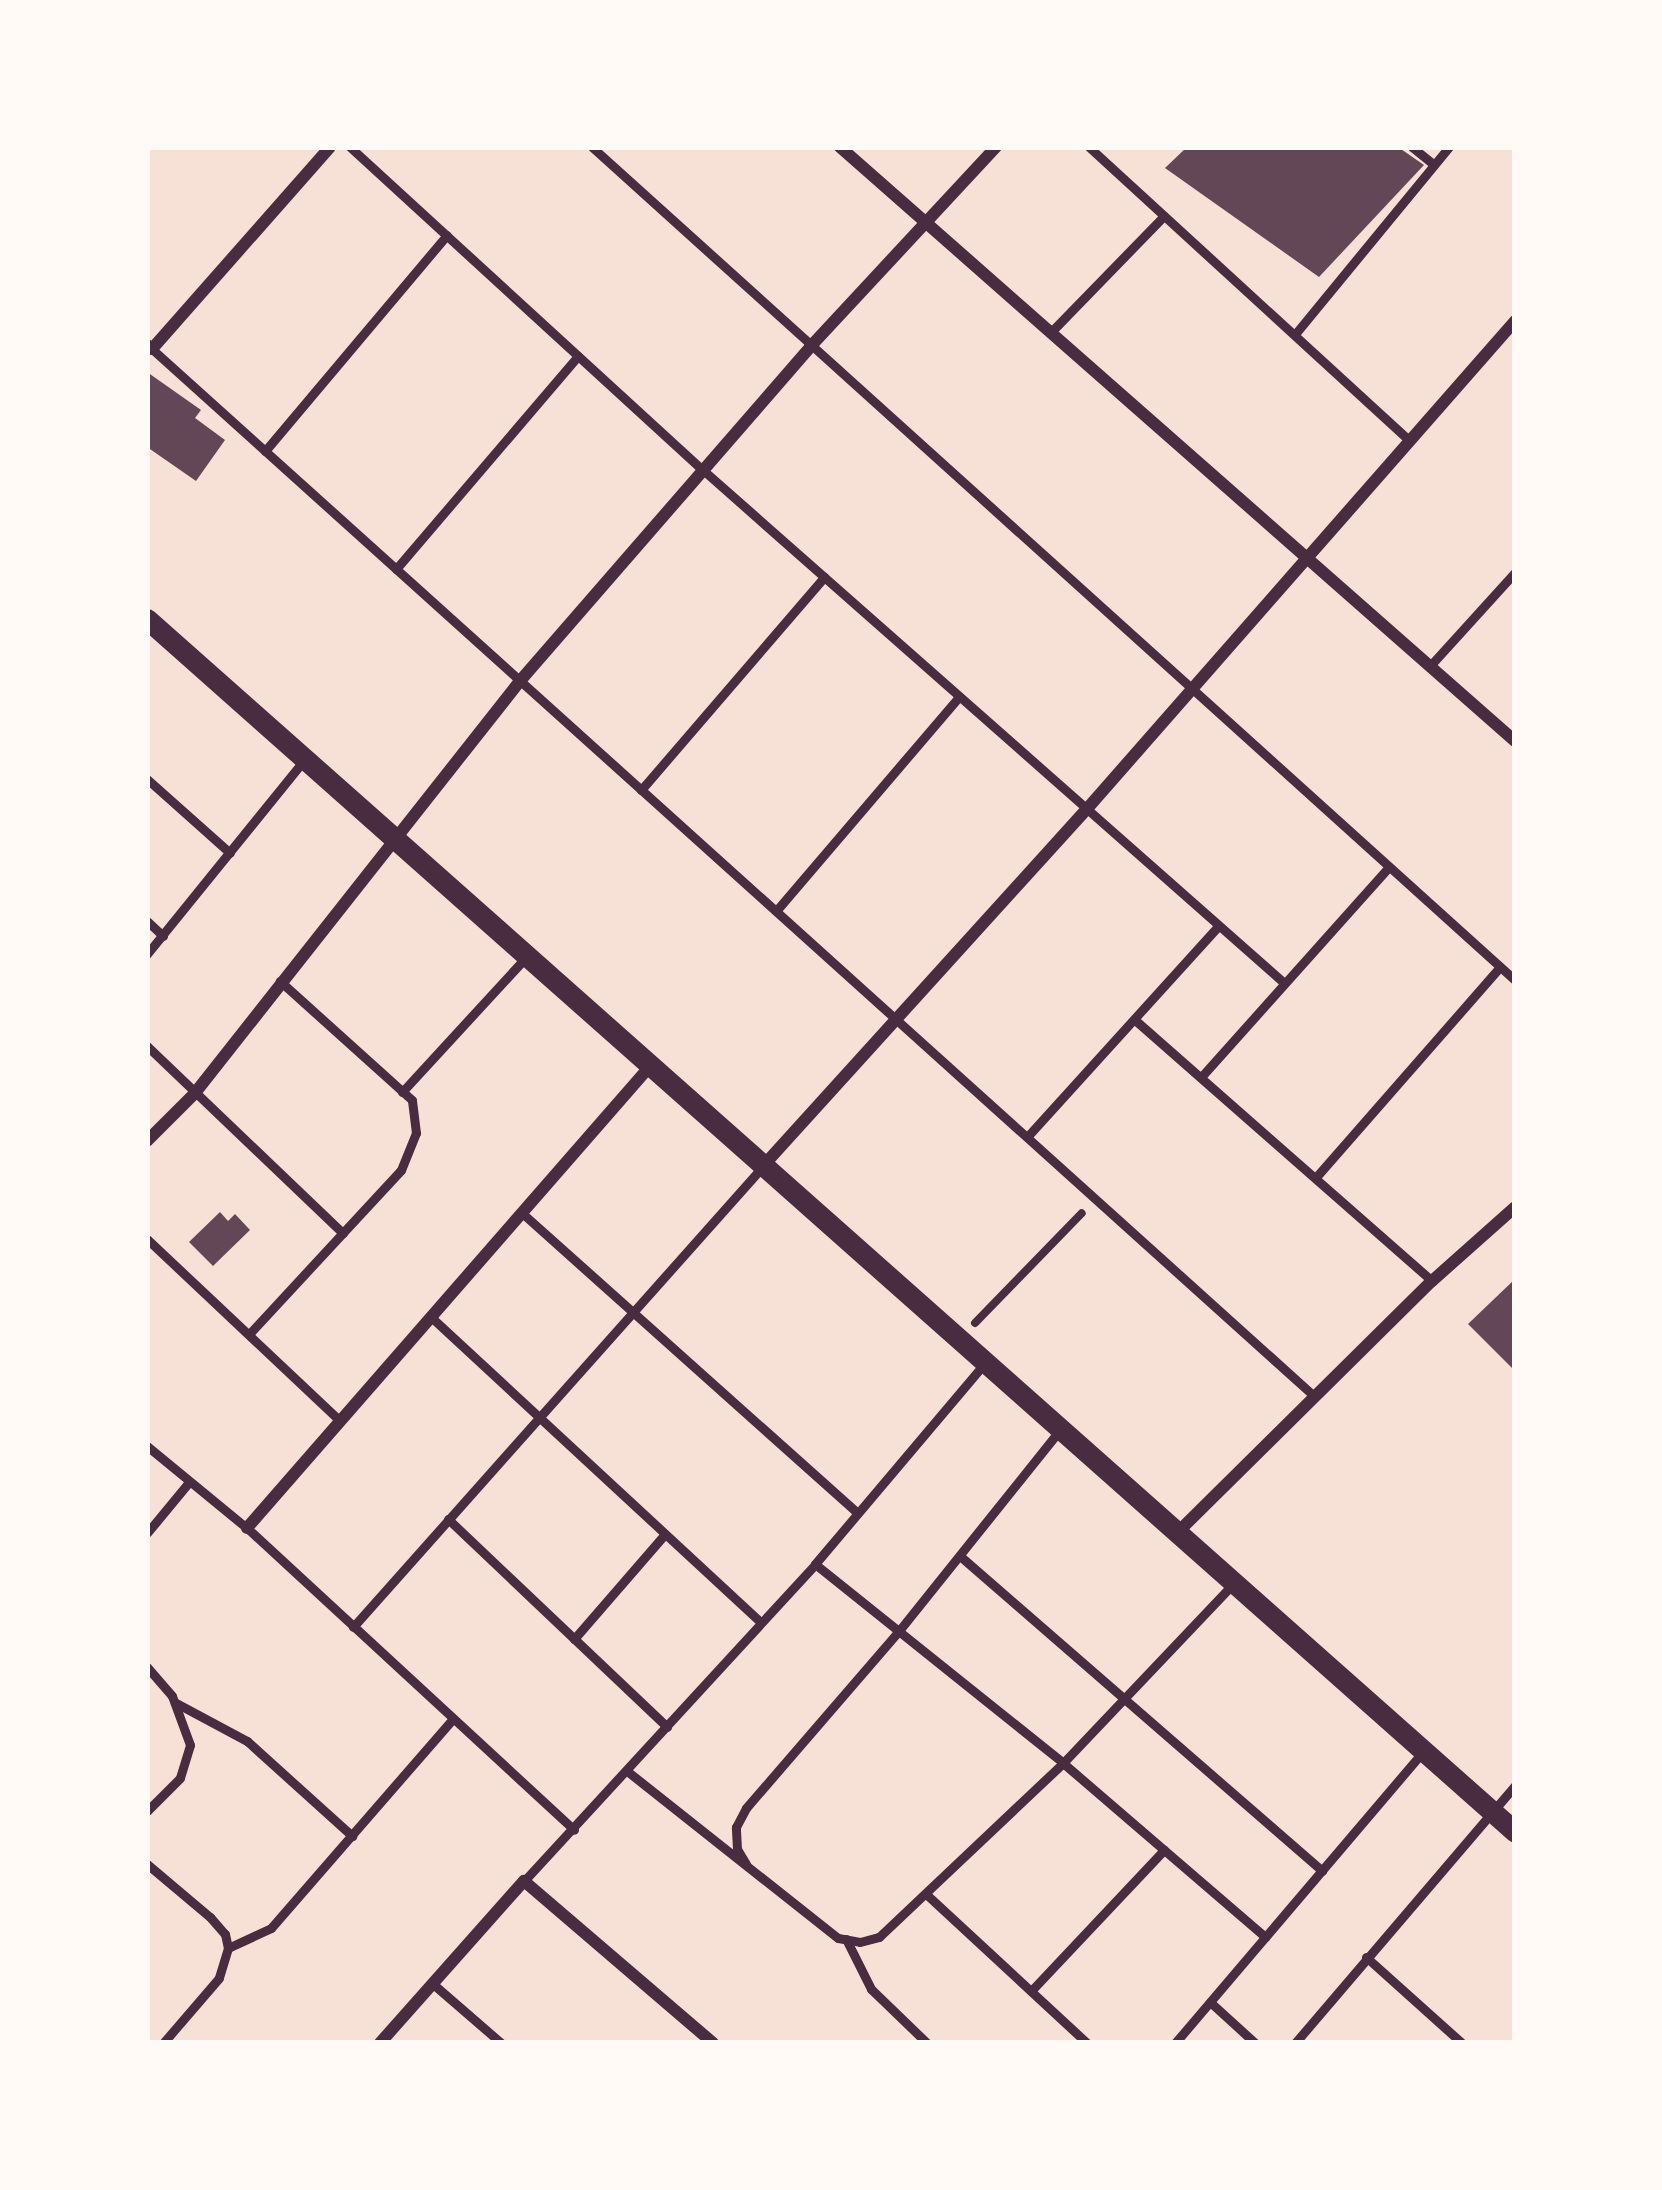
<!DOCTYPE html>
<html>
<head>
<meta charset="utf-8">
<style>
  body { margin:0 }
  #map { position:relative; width:1662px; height:2190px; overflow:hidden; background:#f7e1d7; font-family:Raleway,sans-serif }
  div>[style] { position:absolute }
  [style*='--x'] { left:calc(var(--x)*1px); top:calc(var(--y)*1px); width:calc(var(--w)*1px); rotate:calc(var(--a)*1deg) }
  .building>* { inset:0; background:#644757 }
  .path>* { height:8px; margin:-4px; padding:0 4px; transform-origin:4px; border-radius:4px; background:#4a2c40 }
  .service>* { height:9px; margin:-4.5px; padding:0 4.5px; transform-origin:4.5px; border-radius:4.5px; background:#4a2c40 }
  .minor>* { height:12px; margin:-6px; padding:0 6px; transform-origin:6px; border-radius:6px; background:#4a2c40 }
  .tertiary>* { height:21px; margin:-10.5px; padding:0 10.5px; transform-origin:10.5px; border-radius:10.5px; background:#4a2c40 }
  span { translate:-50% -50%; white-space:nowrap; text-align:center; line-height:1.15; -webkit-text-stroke:12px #fffaf5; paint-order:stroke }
  .frame { position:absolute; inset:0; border:150px solid #fffaf5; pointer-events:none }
</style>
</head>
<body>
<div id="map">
  <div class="building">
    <div style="clip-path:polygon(1187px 147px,1398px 147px,1424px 165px,1319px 277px,1165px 168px)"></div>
    <div style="clip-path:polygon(147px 372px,201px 410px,195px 418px,225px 440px,196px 481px,147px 447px)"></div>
    <div style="clip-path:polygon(220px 1212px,228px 1221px,235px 1214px,250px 1230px,213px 1266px,189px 1242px)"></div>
    <div style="clip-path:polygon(1515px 1279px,1515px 1371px,1468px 1324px)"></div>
  </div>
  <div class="path">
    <div style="--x:975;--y:1323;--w:153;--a:-45.8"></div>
  </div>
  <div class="service">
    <div style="--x:350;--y:147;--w:478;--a:42.5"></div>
    <div style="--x:703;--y:470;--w:772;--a:41.43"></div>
    <div style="--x:592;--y:147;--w:1243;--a:42.07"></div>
    <div style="--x:1089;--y:147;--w:435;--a:42.5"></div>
    <div style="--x:1412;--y:147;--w:28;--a:39"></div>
    <div style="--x:1051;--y:332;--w:162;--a:-45.8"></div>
    <div style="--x:1296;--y:333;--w:241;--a:-50.6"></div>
    <div style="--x:152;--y:349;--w:1563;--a:42.02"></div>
    <div style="--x:265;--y:451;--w:282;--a:-49.9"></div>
    <div style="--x:396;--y:569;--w:280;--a:-49.5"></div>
    <div style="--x:1429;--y:667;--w:128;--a:-47.8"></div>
    <div style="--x:147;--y:779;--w:111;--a:41.7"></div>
    <div style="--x:641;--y:790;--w:281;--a:-49.3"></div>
    <div style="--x:776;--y:911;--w:282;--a:-49.5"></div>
    <div style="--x:147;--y:921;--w:22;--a:43"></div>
    <div style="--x:147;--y:954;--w:252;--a:-51"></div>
    <div style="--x:1135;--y:1020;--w:395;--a:41.3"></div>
    <div style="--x:147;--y:1046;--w:271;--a:43.7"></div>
    <div style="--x:1202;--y:1076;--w:279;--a:-48.2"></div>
    <div style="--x:402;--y:1092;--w:186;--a:-47.4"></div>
    <div style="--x:1027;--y:1137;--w:285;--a:-47.8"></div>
    <div style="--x:1317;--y:1176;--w:278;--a:-48.8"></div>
    <div style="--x:522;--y:1213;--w:447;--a:41.8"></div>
    <div style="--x:147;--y:1239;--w:265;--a:43.3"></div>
    <div style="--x:431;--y:1317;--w:449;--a:42.8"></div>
    <div style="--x:251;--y:1332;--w:221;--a:-47.2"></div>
    <div style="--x:401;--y:1170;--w:40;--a:-68"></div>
    <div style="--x:416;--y:1133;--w:33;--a:-97"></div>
    <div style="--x:412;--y:1100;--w:178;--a:-138"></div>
    <div style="--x:147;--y:1446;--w:129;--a:39.4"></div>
    <div style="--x:247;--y:1528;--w:445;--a:42.7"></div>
    <div style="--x:448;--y:1519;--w:302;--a:43.5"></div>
    <div style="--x:147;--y:1533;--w:66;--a:-50.5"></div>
    <div style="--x:960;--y:1556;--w:480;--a:41"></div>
    <div style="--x:815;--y:1564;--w:318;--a:38.7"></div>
    <div style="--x:1063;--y:1763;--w:267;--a:40.7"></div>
    <div style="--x:353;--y:1627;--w:618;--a:-48.34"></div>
    <div style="--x:574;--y:1639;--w:138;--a:-49.1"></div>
    <div style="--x:147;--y:1667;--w:38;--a:49"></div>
    <div style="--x:172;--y:1696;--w:52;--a:69.8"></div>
    <div style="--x:190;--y:1745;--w:34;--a:107"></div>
    <div style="--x:180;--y:1778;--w:47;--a:135"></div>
    <div style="--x:176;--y:1703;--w:81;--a:28.2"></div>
    <div style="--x:247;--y:1741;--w:142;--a:42.1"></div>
    <div style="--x:627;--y:1771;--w:269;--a:38.4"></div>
    <div style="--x:838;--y:1938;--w:22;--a:10"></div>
    <div style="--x:860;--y:1942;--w:20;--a:-15"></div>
    <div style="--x:879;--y:1937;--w:253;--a:-43.4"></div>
    <div style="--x:1063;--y:1763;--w:245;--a:-46.5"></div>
    <div style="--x:147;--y:1864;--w:82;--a:40.1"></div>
    <div style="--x:210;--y:1917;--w:23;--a:49"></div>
    <div style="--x:225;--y:1934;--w:14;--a:78"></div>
    <div style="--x:228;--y:1948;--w:31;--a:107"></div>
    <div style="--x:219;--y:1978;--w:86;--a:130.7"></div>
    <div style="--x:746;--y:1864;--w:17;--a:-121"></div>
    <div style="--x:737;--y:1849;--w:22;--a:-93"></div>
    <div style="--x:736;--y:1827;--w:21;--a:-62"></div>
    <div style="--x:746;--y:1808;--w:233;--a:-49.2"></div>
    <div style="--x:898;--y:1632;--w:259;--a:-51.3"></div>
    <div style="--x:524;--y:1881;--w:430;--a:-47.4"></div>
    <div style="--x:815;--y:1564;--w:262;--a:-49.8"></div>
    <div style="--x:926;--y:1894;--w:219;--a:42.8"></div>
    <div style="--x:846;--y:1939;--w:56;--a:63.4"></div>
    <div style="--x:871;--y:1989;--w:78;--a:44"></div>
    <div style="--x:228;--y:1948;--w:47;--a:-24.9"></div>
    <div style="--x:271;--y:1928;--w:277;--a:-49"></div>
    <div style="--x:1366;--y:1957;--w:129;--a:41.9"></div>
    <div style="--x:433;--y:1984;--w:90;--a:40.9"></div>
    <div style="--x:1031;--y:1991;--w:194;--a:-46.7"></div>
    <div style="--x:1210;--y:2002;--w:61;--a:42.3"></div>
    <div style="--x:1175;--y:2043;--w:381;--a:-49.6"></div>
    <div style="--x:1295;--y:2043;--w:339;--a:-49.5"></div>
  </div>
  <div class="minor">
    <div style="--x:840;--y:147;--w:899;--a:41.35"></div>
    <div style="--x:147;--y:345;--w:6;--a:39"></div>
    <div style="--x:152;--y:349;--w:269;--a:-48.6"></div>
    <div style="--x:147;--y:1141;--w:68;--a:-45"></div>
    <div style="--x:195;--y:1093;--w:525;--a:-51.73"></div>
    <div style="--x:520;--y:681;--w:444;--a:-49"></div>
    <div style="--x:811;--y:346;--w:272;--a:-47.1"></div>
    <div style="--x:764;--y:1165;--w:479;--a:-47.8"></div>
    <div style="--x:1086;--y:810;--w:651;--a:-48.74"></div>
    <div style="--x:247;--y:1528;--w:614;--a:-48.89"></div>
    <div style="--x:1177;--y:1533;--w:359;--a:-44.7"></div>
    <div style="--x:1432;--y:1281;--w:111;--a:-41.7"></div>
    <div style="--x:380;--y:2043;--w:217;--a:-48.4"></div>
    <div style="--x:524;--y:1881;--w:249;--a:40.6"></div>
  </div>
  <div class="tertiary">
    <div style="--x:147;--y:619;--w:1828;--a:41.56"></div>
  </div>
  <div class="frame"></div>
</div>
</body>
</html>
